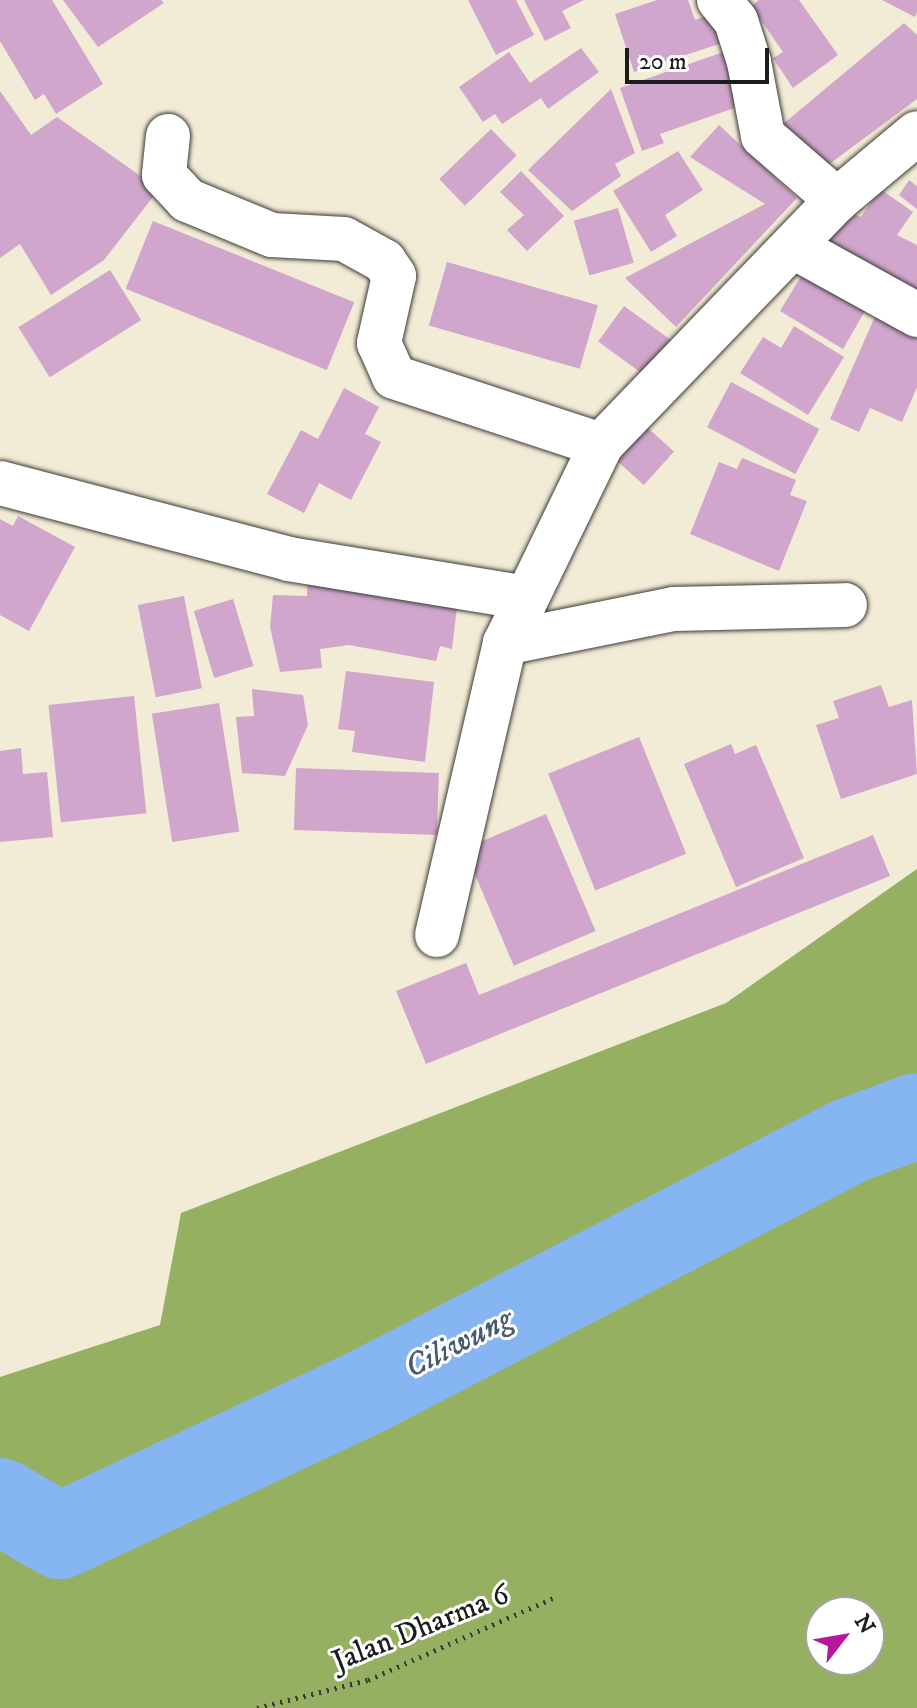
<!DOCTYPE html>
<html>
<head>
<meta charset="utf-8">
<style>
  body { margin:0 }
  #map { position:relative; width:917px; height:1708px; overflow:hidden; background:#f2ebd5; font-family:"IM FELL DW Pica",serif }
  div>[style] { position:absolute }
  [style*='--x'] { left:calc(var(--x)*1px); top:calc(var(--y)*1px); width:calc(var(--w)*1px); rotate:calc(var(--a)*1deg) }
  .forest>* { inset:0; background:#96b061 }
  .river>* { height:86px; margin:-43px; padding:0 43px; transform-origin:43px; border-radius:43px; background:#85b6f1 }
  .building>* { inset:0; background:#d0a6cd; transform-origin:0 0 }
  .path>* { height:5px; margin-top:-2.5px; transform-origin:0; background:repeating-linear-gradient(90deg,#3c3b38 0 2px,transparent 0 8px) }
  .roads { filter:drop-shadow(0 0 2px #3c3b38) drop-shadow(0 0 2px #3c3b38) }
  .minor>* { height:44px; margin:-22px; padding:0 22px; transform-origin:22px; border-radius:22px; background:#fff }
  span { translate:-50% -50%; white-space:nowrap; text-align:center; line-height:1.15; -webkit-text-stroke:6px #fff; paint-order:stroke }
  .street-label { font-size:30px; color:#1c1c1c }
  .water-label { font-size:32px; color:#465a71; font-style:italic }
  .north { position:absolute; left:805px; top:1596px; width:80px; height:80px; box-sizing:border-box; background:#fff; border:2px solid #a4a4a4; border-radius:50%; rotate:59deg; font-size:22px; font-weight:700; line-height:32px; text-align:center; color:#1c1c1c }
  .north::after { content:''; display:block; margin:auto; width:28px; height:36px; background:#b5179e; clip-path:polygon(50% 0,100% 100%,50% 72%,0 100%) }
  .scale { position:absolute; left:625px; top:48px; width:144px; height:36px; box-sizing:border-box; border:4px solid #1c1c1c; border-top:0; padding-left:10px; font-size:24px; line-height:28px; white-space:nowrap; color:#1c1c1c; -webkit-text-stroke:6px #fff; paint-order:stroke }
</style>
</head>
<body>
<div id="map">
  <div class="forest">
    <div style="clip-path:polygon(evenodd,917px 869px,917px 1708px,0 1708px,0 1377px,160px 1325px,181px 1213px,726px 1003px,917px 869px,821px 1612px,869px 1612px,869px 1660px,821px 1660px,821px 1612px)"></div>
  </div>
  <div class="river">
    <div style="--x:0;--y:1501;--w:69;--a:30.3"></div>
    <div style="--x:60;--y:1536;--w:340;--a:-25.2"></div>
    <div style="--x:368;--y:1391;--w:542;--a:-27.46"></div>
    <div style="--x:849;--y:1141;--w:72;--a:-20.2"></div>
  </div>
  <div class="building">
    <div style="clip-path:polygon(0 0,52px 0,103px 84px,56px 114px,44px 94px,35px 100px,0 41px)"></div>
    <div style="clip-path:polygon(63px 0,161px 0,164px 3px,98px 47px)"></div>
    <div style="clip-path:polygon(468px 0,516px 0,534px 35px,496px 55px)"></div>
    <div style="clip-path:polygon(524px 0,584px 0,562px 11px,571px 28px,545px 41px)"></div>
    <div style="clip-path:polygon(657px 0,688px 0,695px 20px,712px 14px,722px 43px,634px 72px,615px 14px)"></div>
    <div style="clip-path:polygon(759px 0,799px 0,838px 55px,793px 88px,773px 58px,783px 52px,751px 6px)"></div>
    <div style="clip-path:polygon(882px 0,917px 0,917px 12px,915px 17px)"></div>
    <div style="clip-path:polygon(904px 23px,917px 35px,917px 99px,816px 174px,770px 135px)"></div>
    <div style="clip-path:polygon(581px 48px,599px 72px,548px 109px,541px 98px,502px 124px,495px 114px,483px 122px,459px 87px,509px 52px,530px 83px)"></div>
    <div style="clip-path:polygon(732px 49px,743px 105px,660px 134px,664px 143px,642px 151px,620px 88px)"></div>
    <div style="clip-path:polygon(611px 89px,635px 153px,615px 164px,621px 176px,572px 211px,528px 170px)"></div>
    <div style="clip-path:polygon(0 91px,31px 135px,57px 117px,159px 189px,104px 260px,51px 295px,20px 244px,0 258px)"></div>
    <div style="clip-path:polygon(719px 125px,797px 198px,676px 327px,625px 278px,765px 204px,690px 157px)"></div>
    <div style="left:491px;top:129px;width:37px;height:72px;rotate:46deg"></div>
    <div style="clip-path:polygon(678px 151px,703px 190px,665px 215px,677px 236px,651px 252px,613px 191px)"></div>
    <div style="clip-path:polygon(521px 171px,564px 216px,527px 251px,507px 230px,524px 215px,500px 192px)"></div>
    <div style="clip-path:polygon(909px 180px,917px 186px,917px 209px,899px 195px)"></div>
    <div style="clip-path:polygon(880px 189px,913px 212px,897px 235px,917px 245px,917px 295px,808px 248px,838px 207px,861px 217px)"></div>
    <div style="left:618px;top:208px;width:57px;height:46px;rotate:74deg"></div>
    <div style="left:153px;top:221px;width:217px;height:73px;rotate:22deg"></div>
    <div style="left:447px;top:262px;width:157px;height:66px;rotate:16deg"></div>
    <div style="left:110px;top:270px;width:59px;height:108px;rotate:58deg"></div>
    <div style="clip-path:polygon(803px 273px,873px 297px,843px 349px,780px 311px)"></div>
    <div style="clip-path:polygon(880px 305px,917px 322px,917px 387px,902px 422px,870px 408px,859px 432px,830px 419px)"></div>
    <div style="left:624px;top:306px;width:66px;height:44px;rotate:36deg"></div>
    <div style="clip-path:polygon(794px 326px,844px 357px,808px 415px,740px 373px,763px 337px,781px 348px)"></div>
    <div style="left:731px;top:382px;width:100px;height:51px;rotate:28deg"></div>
    <div style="clip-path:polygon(344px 388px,379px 407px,365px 434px,381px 442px,351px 500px,319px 483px,304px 513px,267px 494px,301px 430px,318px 439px)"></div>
    <div style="left:639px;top:420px;width:47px;height:45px;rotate:42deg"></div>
    <div style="clip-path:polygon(742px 458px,796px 480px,790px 495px,807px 501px,779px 571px,690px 534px,719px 462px,737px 469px)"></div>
    <div style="clip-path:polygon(18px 516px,75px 547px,29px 631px,0 615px,0 519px,13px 526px)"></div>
    <div style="clip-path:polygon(308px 573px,459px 591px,452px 649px,440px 646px,436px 661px,349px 645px,320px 649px,322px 668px,280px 672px,270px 627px,273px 595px,307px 596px)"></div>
    <div style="left:184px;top:596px;width:94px;height:47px;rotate:79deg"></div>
    <div style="left:233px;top:599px;width:70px;height:41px;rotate:73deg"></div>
    <div style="clip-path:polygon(346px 671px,434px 682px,425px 762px,352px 752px,355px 731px,338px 729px)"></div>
    <div style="clip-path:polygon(881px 685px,889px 707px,912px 700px,917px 774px,841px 799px,816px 725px,839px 718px,833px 701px)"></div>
    <div style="clip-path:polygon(252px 689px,303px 695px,308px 725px,285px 776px,242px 773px,236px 717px,254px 716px)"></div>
    <div style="left:134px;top:696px;width:118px;height:86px;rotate:84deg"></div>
    <div style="left:219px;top:703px;width:130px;height:68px;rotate:81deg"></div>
    <div style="left:639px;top:737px;width:126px;height:98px;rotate:68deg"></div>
    <div style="clip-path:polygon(731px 744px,735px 754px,756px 745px,804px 858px,736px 887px,684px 764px)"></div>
    <div style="clip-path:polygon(21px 748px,23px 774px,47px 772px,53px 837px,0 842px,0 751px)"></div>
    <div style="left:296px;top:768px;width:143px;height:62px;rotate:2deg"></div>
    <div style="left:546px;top:814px;width:127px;height:89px;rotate:67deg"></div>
    <div style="clip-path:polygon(873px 835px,890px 876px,426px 1064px,396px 991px,466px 963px,479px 995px)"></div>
  </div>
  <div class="path">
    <div style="--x:257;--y:1708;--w:114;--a:-14.2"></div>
    <div style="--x:368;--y:1680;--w:202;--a:-23.9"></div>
  </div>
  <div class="roads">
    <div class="minor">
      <div style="--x:719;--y:0;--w:27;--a:51"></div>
      <div style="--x:736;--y:21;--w:43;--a:72.4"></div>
      <div style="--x:749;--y:62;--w:75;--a:79.3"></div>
      <div style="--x:763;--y:136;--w:98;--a:40.9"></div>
      <div style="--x:168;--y:136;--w:39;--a:96"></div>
      <div style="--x:164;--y:175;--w:34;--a:47"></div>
      <div style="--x:187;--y:200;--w:92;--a:22.4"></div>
      <div style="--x:272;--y:235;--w:72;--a:3.2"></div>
      <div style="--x:344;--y:239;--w:46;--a:28.8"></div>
      <div style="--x:384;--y:261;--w:18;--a:56"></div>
      <div style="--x:394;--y:276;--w:69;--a:102.6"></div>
      <div style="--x:379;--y:343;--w:37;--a:66"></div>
      <div style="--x:394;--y:377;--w:218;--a:18.2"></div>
      <div style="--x:794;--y:247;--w:141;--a:28.9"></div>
      <div style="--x:0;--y:483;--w:299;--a:14.7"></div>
      <div style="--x:289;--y:559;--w:236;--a:9.3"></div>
      <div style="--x:505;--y:643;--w:172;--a:-11.4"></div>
      <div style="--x:674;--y:609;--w:171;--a:-1.3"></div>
      <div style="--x:437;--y:935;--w:300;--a:-76.9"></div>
      <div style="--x:505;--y:643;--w:220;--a:-64.1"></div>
      <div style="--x:601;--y:445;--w:340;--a:-46.1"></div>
      <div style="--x:837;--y:200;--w:104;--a:-39.9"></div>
    </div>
  </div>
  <div class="street-label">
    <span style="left:421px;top:1629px;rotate:-22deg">Jalan Dharma 6</span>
  </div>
  <div class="water-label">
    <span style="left:459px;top:1344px;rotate:-27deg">Ciliwung</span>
  </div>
  <div class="north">N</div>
  <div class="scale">20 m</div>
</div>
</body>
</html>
